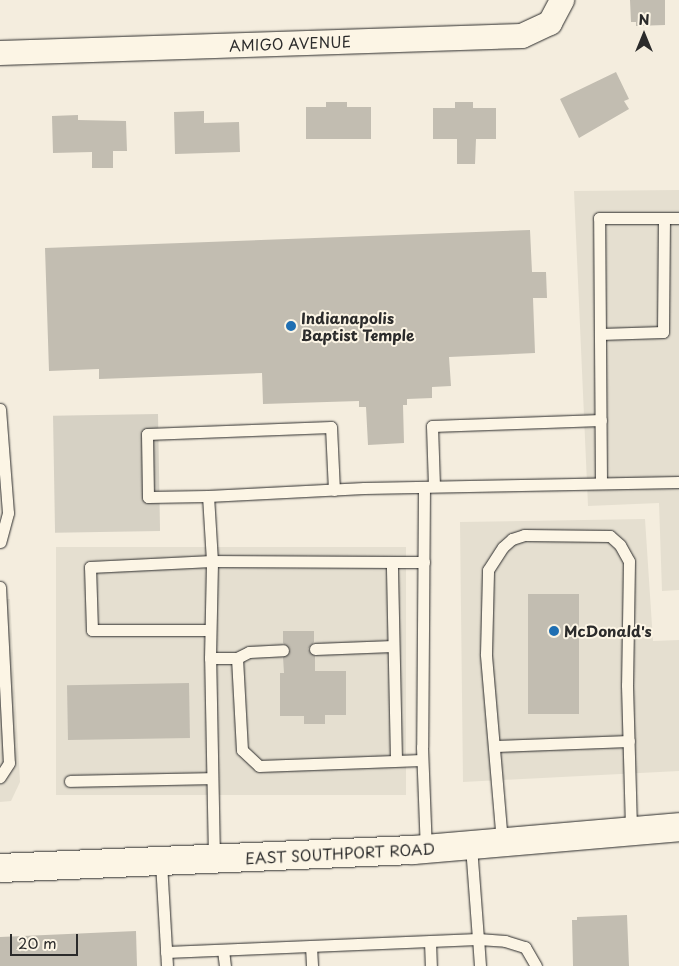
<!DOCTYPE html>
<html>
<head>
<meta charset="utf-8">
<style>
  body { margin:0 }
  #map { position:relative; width:679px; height:966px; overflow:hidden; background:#f4edde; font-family:"Playpen Sans",sans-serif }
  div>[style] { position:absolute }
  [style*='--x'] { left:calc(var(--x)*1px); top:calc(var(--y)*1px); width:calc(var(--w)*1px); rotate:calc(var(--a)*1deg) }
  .built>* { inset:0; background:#e5dfd0; transform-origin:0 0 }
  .green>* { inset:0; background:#d6d1c4; transform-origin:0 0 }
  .building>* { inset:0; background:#c2bdb1; transform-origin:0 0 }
  .roads { filter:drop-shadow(0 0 1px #2b2b2b) drop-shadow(0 0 1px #2b2b2b) }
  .service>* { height:11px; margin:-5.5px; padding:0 5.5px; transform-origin:5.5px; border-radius:5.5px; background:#fcf5e5 }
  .minor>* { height:24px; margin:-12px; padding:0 12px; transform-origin:12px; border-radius:12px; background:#fcf5e5 }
  .secondary>* { height:28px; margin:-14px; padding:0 14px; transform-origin:14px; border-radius:14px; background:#fcf5e5 }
  .dots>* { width:14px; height:14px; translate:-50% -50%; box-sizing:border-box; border:2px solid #fcf5e5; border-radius:50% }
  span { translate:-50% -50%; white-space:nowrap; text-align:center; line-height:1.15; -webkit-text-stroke:4px #fcf5e5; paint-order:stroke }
  .street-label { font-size:15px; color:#2b2b2b }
  .poi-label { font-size:15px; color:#2b2b2b; font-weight:700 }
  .left { translate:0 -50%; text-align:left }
  .north { position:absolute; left:619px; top:10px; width:50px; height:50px; -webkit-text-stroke:4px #fcf5e5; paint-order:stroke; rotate:0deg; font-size:14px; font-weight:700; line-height:20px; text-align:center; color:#2b2b2b }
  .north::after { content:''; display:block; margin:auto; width:18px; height:22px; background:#2b2b2b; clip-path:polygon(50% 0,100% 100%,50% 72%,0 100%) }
  .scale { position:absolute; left:10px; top:934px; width:68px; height:22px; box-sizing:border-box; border:2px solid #2b2b2b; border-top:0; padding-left:6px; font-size:15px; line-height:18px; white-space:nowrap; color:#2b2b2b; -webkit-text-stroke:4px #fcf5e5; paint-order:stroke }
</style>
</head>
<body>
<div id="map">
  <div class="built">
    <div style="clip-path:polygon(679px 190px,679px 590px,662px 591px,659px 503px,588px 506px,574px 191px)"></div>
    <div style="clip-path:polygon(645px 519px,653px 641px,679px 640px,679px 771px,463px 782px,460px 522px)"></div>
    <div style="left:406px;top:547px;width:248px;height:350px;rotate:90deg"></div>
    <div style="clip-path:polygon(0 599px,10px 599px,20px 782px,11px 801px,0 802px)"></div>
  </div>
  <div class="green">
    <div style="left:158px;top:414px;width:117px;height:105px;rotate:89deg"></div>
  </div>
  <div class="building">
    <div style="clip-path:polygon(630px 0,665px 0,665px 25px,636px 26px,636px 22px,631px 22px)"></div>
    <div style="clip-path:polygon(616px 72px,629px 99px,624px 101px,629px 109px,579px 138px,560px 99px)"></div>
    <div style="clip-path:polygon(326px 102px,347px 102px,347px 107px,371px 107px,371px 139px,306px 139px,306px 107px,326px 107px)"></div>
    <div style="clip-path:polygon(455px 102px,473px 102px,473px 108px,496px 108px,496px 139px,476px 139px,475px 164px,457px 164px,457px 139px,433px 139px,433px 108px,455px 108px)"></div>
    <div style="clip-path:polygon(204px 111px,204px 123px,239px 122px,240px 152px,175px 154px,174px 112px)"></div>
    <div style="clip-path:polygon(78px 115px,78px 120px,126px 121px,127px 151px,113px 151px,113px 168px,92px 168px,92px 152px,53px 153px,52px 116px)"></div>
    <div style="clip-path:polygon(530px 230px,532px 272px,546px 272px,547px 298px,533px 298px,535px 353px,449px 357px,451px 386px,432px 387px,432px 398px,407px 399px,407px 405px,403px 405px,404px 443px,368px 445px,366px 407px,359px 407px,359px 401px,263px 404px,262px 373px,99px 379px,99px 369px,49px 371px,45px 248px)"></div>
    <div style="left:579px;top:594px;width:120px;height:51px;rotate:90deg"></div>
    <div style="clip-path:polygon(283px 631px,314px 631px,314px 642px,308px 649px,315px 656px,315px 671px,346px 671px,346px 715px,325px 715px,325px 724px,304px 724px,304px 716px,280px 716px,280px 673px,284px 673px,283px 657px,290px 650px,283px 643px)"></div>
    <div style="left:189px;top:683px;width:55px;height:122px;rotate:89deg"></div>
    <div style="clip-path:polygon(627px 915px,629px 966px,573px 966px,572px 920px,577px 920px,577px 917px)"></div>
    <div style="clip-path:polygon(136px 931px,137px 966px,0 966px,0 937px)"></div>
  </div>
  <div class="roads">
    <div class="service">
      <div style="--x:600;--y:334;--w:63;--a:-1.8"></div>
      <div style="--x:663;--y:332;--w:114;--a:-89.5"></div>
      <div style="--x:0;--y:409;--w:104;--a:85.6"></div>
      <div style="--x:8;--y:513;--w:30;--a:105"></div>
      <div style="--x:601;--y:483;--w:265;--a:-90.4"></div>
      <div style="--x:599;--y:218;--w:80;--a:0"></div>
      <div style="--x:434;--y:486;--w:60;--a:-91.9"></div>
      <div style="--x:432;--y:426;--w:169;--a:-2"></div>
      <div style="--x:424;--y:487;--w:260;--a:90.4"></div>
      <div style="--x:422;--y:747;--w:102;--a:87.8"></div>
      <div style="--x:208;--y:496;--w:60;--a:179"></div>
      <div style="--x:148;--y:497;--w:63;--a:-90.9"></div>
      <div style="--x:147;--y:434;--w:184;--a:-2.2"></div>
      <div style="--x:331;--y:427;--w:63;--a:87.3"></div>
      <div style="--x:0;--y:587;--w:176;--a:87.1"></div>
      <div style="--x:9;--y:763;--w:17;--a:123"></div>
      <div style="--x:210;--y:630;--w:118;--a:180"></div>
      <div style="--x:92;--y:630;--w:63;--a:-91.8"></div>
      <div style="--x:90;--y:567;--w:122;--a:-2.8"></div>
      <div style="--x:212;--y:561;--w:180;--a:0.3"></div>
      <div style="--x:315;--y:649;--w:78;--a:-2.2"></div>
      <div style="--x:210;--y:658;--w:27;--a:0"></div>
      <div style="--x:237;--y:658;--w:92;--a:86.9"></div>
      <div style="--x:242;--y:750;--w:23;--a:43"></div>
      <div style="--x:259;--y:766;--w:163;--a:-2.1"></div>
      <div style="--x:237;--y:658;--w:13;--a:-27"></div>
      <div style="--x:249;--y:652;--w:34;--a:-3"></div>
      <div style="--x:496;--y:746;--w:133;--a:-2.2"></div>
      <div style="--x:396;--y:760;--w:198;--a:-91.2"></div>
      <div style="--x:392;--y:562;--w:32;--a:0"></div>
      <div style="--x:70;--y:781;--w:142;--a:-1.2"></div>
      <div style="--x:502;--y:842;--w:189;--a:-94.9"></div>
      <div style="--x:486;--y:654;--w:84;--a:-88.6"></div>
      <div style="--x:488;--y:570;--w:27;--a:-57"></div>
      <div style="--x:503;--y:547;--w:12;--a:-42"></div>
      <div style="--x:512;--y:539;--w:13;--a:-18"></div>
      <div style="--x:524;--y:535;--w:86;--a:0.7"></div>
      <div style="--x:610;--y:536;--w:13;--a:42"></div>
      <div style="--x:620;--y:545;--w:18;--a:61"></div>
      <div style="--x:629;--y:561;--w:124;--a:90.9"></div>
      <div style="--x:627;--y:685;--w:146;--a:88.4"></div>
      <div style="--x:214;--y:859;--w:201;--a:-91.1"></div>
      <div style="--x:210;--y:658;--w:97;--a:-88.8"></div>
      <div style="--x:212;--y:561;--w:65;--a:-93.5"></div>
      <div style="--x:208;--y:496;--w:156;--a:-2.9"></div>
      <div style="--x:364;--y:488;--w:315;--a:-1.1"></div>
      <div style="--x:161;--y:862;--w:104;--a:86.7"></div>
      <div style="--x:430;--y:941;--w:25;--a:88"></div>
      <div style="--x:311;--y:946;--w:20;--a:87"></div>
      <div style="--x:223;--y:950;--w:16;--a:83"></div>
      <div style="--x:166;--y:952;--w:312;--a:-2.4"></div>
      <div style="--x:478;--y:939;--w:94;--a:-94.3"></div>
      <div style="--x:480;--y:966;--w:27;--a:-94"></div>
      <div style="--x:478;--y:939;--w:27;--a:4"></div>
      <div style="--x:505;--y:941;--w:21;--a:17"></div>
      <div style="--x:525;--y:947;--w:22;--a:60"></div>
    </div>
    <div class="minor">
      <div style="--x:0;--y:53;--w:522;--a:-1.87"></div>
      <div style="--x:522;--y:36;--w:31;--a:-25"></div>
      <div style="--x:550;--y:23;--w:26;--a:-62"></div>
    </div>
    <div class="secondary">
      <div style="--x:0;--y:868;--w:413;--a:-2.5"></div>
      <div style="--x:413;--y:850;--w:267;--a:-4.9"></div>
    </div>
  </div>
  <div class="dots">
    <div style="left:291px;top:326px;background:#1f6fb2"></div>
    <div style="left:554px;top:631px;background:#1f6fb2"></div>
  </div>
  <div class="street-label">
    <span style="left:290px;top:43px;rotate:-2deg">AMIGO AVENUE</span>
    <span style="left:340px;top:853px;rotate:-3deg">EAST SOUTHPORT ROAD</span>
  </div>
  <div class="poi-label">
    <span class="left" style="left:301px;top:326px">Indianapolis<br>Baptist Temple</span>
    <span class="left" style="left:564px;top:631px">McDonald's</span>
  </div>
  <div class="north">N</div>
  <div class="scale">20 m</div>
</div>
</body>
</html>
